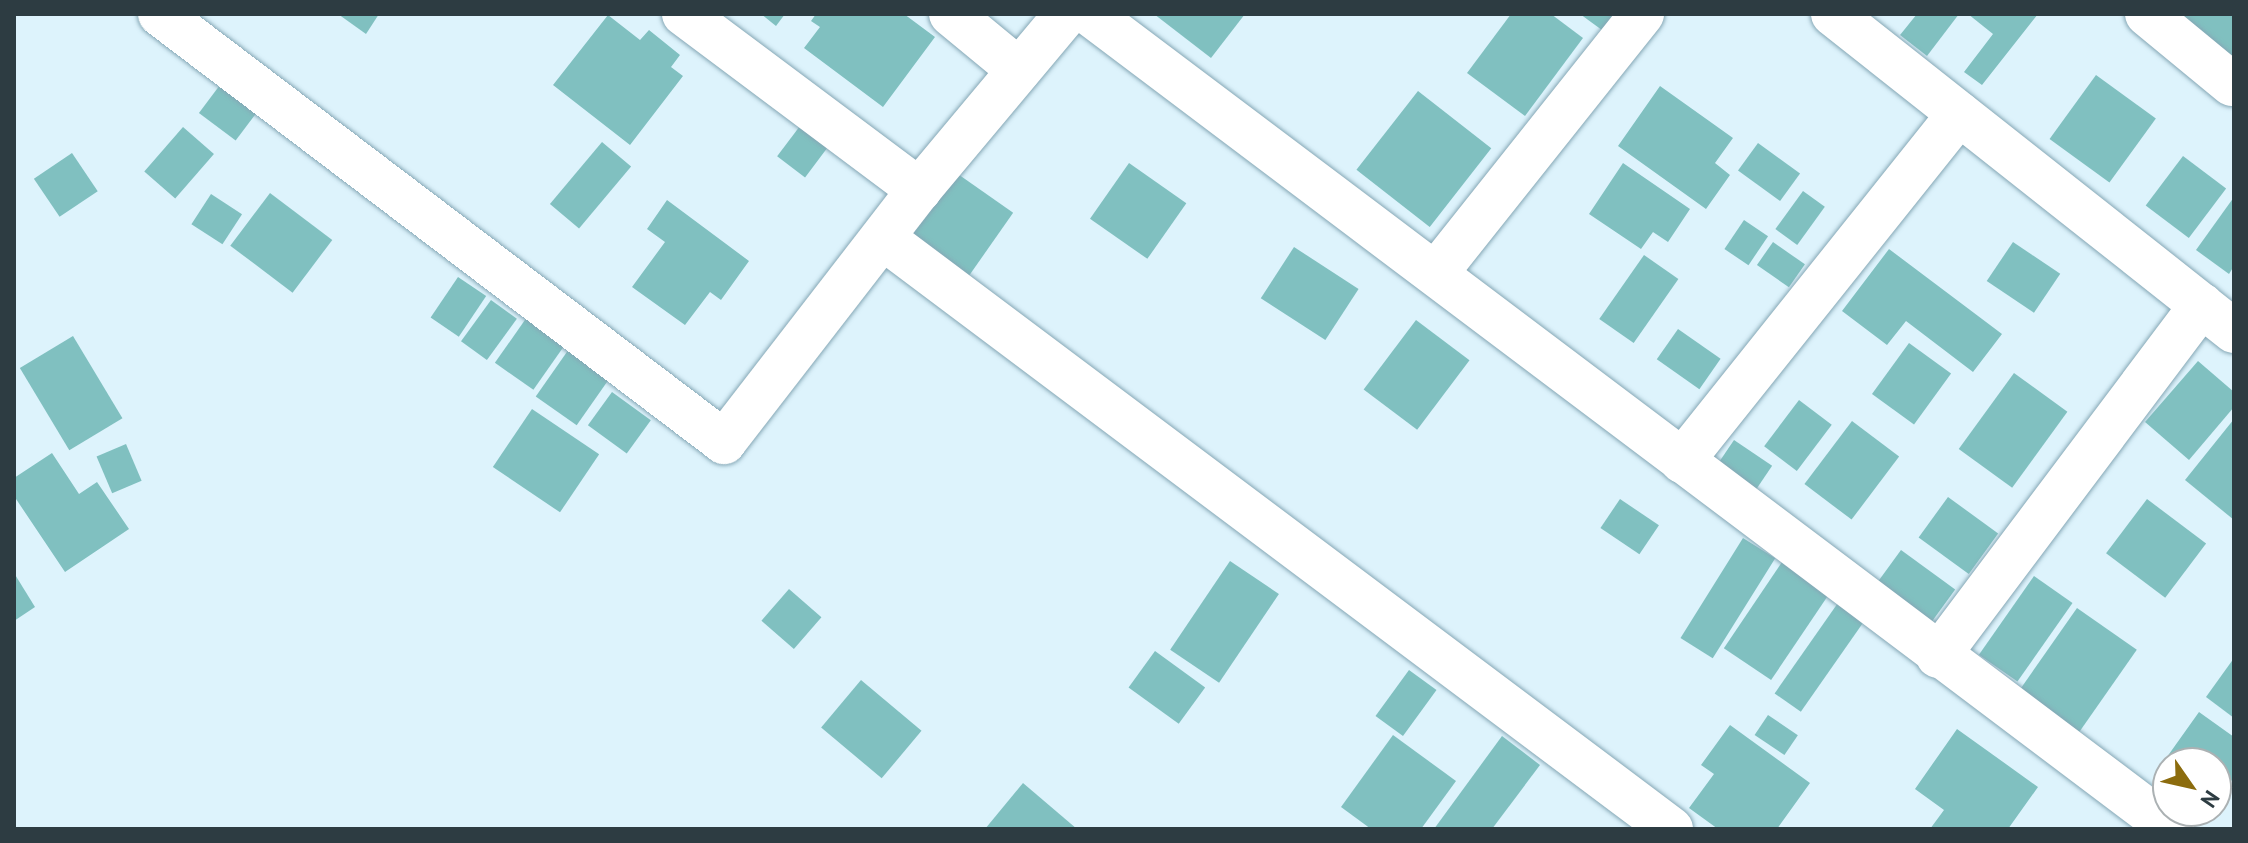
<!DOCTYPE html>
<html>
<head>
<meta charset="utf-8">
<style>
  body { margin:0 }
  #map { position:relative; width:2248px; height:843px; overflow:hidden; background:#ddf3fc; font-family:"PT Sans",sans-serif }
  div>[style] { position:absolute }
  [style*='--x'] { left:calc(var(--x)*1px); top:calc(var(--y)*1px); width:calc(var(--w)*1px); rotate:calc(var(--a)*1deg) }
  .building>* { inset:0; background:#80c0c0; transform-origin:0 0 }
  .roads { filter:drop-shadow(0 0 2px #85a7b5) drop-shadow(0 0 2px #85a7b5) }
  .minor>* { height:44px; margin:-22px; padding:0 22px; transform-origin:22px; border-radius:22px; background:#fff }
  span { translate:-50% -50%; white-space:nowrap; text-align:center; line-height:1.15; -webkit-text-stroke:6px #fff; paint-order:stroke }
  .frame { position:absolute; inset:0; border:16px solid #2d3c42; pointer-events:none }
  .north { position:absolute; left:2152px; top:747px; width:80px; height:80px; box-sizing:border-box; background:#fff; border:2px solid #abb1b3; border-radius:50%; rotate:124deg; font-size:22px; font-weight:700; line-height:32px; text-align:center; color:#2d3c42 }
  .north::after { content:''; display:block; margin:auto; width:28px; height:36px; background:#8c6c0e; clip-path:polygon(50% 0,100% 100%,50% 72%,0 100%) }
</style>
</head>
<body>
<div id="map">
  <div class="building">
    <div style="clip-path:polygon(338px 14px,379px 14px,366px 34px)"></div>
    <div style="clip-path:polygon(761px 14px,785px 14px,776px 26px)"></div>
    <div style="clip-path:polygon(816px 14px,904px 14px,935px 37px,883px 107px,804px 48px,820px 27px,811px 21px)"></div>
    <div style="clip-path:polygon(1154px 14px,1245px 14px,1211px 58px)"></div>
    <div style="clip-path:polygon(1511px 14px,1551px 14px,1583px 38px,1525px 116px,1467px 73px)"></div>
    <div style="clip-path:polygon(1580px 14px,1620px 14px,1606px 33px)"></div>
    <div style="clip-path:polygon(1917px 14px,1959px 14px,1927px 56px,1900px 35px)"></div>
    <div style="clip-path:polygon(1968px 14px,2038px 14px,1982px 85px,1964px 72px,1993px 34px)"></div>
    <div style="clip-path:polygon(2175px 14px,2234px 14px,2234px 59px)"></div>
    <div style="clip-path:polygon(608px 15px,640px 40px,649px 30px,680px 55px,671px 67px,683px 76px,630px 145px,553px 85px)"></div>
    <div style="left:2096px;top:75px;width:74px;height:79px;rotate:36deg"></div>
    <div style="left:226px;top:77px;width:46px;height:45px;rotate:37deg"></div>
    <div style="clip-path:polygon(1660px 86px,1733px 138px,1715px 163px,1730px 175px,1706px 209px,1618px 146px)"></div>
    <div style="left:1418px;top:91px;width:93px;height:100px;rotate:38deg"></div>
    <div style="left:803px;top:122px;width:35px;height:43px;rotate:37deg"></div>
    <div style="left:183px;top:127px;width:41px;height:59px;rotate:41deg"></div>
    <div style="left:602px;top:142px;width:38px;height:81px;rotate:40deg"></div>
    <div style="left:1758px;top:143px;width:52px;height:34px;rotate:36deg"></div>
    <div style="left:72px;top:153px;width:46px;height:46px;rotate:56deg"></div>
    <div style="left:2183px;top:156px;width:54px;height:62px;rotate:37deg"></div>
    <div style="left:1129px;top:163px;width:70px;height:68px;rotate:35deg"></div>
    <div style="clip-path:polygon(1623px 163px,1690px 209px,1668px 242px,1653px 232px,1641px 249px,1589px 214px)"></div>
    <div style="left:955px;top:172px;width:71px;height:77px;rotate:35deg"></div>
    <div style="left:1803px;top:191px;width:27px;height:47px;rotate:36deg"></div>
    <div style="left:270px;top:193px;width:78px;height:66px;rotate:37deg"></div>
    <div style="left:211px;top:194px;width:37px;height:36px;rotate:33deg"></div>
    <div style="clip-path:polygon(2234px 197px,2234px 266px,2229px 274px,2196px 250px)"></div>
    <div style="clip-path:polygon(667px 200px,749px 261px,721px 300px,710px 292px,685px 325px,632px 287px,665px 242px,647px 229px)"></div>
    <div style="left:1744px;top:220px;width:29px;height:35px;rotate:34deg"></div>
    <div style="left:1773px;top:242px;width:39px;height:28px;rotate:35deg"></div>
    <div style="left:2013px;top:242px;width:57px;height:47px;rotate:34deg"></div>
    <div style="left:1294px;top:247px;width:77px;height:61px;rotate:33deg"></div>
    <div style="clip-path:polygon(1889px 249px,2002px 334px,1973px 372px,1906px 321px,1887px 345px,1842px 311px)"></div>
    <div style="left:1644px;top:255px;width:42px;height:78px;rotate:35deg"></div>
    <div style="left:458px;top:277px;width:34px;height:49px;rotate:34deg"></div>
    <div style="left:491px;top:300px;width:32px;height:51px;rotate:36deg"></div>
    <div style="left:527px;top:317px;width:47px;height:56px;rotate:35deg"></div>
    <div style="left:1416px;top:320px;width:67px;height:87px;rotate:37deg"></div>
    <div style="left:1678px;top:329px;width:52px;height:37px;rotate:35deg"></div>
    <div style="left:73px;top:336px;width:96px;height:62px;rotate:59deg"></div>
    <div style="left:1909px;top:343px;width:52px;height:63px;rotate:36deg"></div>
    <div style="left:569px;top:349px;width:50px;height:58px;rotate:35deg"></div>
    <div style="clip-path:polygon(2198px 361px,2234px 392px,2234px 407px,2189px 460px,2145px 422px)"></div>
    <div style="left:2014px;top:373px;width:66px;height:94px;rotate:36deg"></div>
    <div style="left:612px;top:392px;width:48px;height:41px;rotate:36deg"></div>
    <div style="left:1799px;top:400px;width:41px;height:58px;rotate:37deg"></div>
    <div style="left:532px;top:409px;width:81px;height:70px;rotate:34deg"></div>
    <div style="clip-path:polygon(2234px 419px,2234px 520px,2185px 480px)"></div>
    <div style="left:1852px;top:421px;width:59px;height:79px;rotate:37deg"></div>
    <div style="left:1734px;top:440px;width:46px;height:42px;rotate:34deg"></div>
    <div style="left:126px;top:444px;width:40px;height:32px;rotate:67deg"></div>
    <div style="clip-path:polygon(52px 453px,79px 494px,97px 482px,129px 529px,65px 572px,14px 496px,14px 478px)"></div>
    <div style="left:1948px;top:497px;width:62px;height:50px;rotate:36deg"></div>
    <div style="left:1620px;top:499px;width:47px;height:35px;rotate:34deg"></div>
    <div style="left:2147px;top:499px;width:74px;height:68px;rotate:37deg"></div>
    <div style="left:1743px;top:538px;width:38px;height:118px;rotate:32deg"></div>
    <div style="left:1901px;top:550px;width:67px;height:48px;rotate:36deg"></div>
    <div style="left:1230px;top:561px;width:59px;height:107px;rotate:34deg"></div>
    <div style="left:1782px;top:562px;width:57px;height:104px;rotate:34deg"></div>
    <div style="clip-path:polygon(14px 573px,35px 607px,14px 621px)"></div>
    <div style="left:2034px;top:576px;width:47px;height:96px;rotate:35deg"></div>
    <div style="left:789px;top:589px;width:43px;height:42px;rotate:41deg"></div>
    <div style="left:1840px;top:600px;width:32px;height:114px;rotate:35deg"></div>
    <div style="left:2077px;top:608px;width:73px;height:100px;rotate:35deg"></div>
    <div style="left:1155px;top:651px;width:62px;height:45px;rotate:36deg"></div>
    <div style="clip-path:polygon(2234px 658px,2234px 718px,2206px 697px)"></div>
    <div style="left:1409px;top:670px;width:34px;height:57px;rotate:36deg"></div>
    <div style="left:861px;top:680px;width:79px;height:62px;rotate:40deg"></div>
    <div style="clip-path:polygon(2199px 712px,2234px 737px,2234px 777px,2216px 803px,2216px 763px,2168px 763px,2168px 779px,2157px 771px)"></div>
    <div style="left:1768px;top:715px;width:36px;height:24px;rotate:34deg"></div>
    <div style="clip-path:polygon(1730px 725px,1810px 783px,1777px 829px,1718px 829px,1689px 808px,1714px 774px,1701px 765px)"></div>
    <div style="clip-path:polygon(1957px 729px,2038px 787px,2008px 829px,1930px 829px,1944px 810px,1915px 789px)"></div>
    <div style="clip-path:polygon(1393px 735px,1456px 781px,1421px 829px,1371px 829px,1341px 807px)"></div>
    <div style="clip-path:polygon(1502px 736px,1540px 765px,1492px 829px,1434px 829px)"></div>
    <div style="clip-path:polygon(1023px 783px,1077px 829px,985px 829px)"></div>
  </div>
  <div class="roads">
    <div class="minor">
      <div style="--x:160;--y:14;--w:708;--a:37.19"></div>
      <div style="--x:724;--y:442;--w:319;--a:-52.3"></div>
      <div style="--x:919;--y:190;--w:229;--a:-50.1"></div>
      <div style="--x:684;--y:14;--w:294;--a:36.8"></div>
      <div style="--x:951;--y:14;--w:88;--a:39.5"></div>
      <div style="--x:1090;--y:14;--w:1355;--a:36.99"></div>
      <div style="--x:1833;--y:14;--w:511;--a:38.33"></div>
      <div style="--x:2147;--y:14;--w:110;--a:39.5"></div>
      <div style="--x:883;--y:238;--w:985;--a:36.87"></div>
      <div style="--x:1436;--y:273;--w:331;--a:-51.5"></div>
      <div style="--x:1682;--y:461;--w:444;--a:-51.4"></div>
      <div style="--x:1938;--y:656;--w:439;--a:-53.1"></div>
    </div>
  </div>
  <div class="frame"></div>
  <div class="north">N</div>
</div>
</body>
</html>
